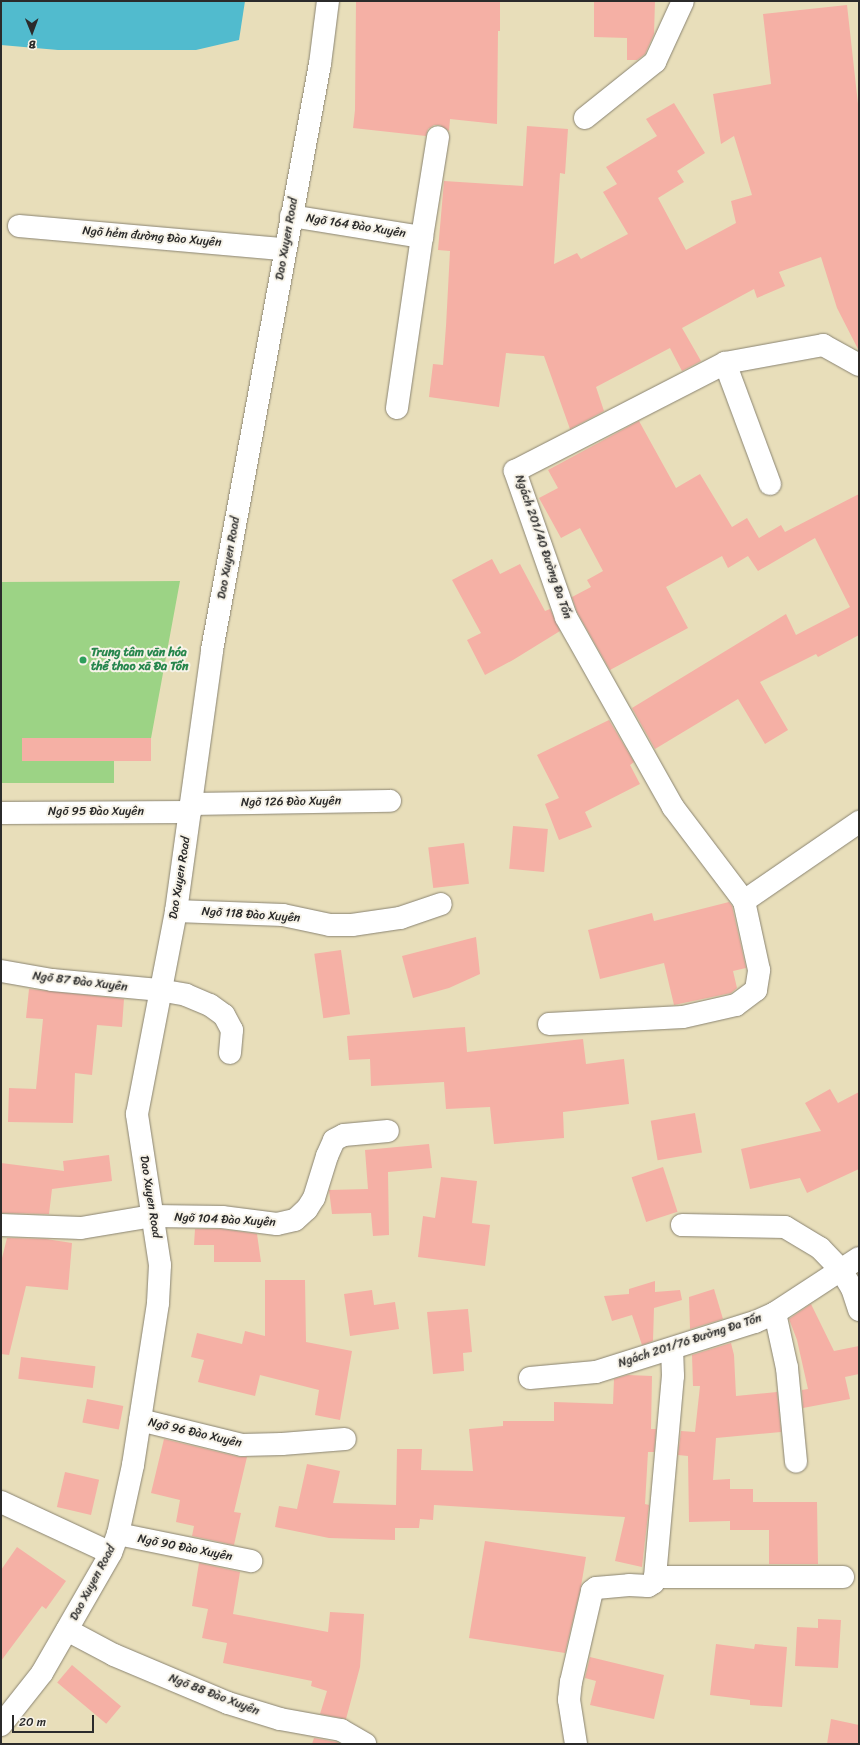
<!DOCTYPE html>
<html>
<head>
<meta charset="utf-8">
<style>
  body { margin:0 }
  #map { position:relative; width:860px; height:1745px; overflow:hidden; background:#e8deba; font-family:Sriracha,sans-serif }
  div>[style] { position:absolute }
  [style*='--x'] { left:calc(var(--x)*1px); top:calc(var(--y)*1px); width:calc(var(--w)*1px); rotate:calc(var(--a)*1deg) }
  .green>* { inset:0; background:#9cd385 }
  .water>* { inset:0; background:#51bbce }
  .building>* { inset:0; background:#f5b0a5; transform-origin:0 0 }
  .roads { filter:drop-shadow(0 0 1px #8a8472) drop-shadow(0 0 1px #8a8472) }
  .minor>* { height:22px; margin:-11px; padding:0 11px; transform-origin:11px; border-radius:11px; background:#fff }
  .dots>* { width:11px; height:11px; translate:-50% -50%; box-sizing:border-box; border:2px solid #f7f3e8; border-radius:50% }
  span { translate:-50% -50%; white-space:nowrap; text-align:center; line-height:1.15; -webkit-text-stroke:4px #f7f3e8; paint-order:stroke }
  .street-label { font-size:12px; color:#2b2b2b }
  .leisure-label { font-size:12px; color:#27864d; font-weight:700 }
  .left { translate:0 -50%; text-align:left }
  .frame { position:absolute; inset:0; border:2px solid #2b2b2b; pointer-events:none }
  .north { position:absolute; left:12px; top:12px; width:40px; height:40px; -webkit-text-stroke:3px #f7f3e8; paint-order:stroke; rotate:179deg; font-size:11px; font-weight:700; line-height:16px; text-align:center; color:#2b2b2b }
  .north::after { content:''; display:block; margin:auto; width:14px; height:18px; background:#2b2b2b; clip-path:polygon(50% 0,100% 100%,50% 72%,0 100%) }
  .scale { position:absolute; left:12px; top:1715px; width:82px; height:18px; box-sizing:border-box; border:2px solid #2b2b2b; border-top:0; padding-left:5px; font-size:12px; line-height:14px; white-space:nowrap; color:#2b2b2b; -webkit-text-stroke:3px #f7f3e8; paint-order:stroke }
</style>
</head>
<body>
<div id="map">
  <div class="green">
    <div style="clip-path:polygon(180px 581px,147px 760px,114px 760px,114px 783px,1px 783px,1px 582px)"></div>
  </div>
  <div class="water">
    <div style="clip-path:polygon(1px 1px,245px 1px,239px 40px,196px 50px,58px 50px,1px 45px)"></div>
  </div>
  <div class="building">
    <div style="clip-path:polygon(356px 1px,500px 1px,500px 31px,498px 31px,497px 124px,450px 119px,449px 131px,440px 125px,434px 125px,428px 129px,426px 136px,353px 128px,355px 110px)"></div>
    <div style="clip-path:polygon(594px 1px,655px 1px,654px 34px,645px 54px,637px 60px,627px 60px,627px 38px,594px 37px)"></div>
    <div style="clip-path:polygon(847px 5px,858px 104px,859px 104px,859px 351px,837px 308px,821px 257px,779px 272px,785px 286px,757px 298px,754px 289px,682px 328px,701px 361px,682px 371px,670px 348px,596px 387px,604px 411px,570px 429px,544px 356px,506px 353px,499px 407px,429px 397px,433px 364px,443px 365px,446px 326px,450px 251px,438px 250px,444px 181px,523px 186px,527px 126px,568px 129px,565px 174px,560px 173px,554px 264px,577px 253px,581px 259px,628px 234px,603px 192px,617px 184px,606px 167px,657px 136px,646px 119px,674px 103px,705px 153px,677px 171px,684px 182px,658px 198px,686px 250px,736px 223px,731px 201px,752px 195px,734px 136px,721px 144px,713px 94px,771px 84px,763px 14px)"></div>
    <div style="clip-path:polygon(639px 421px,676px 488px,700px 474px,732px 527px,747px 518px,759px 538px,781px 525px,785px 532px,859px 494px,859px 635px,818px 657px,816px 654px,760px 682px,788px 730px,765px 744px,738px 699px,655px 749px,632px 708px,786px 614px,796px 635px,850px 607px,815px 538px,758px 571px,748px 556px,728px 568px,722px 556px,666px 587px,688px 628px,610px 670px,577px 612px,572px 597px,591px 587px,587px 580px,603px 571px,580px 528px,561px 538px,539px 498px,558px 488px,548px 470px)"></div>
    <div style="clip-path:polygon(492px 559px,500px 574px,520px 564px,545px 611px,550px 609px,560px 631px,513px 660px,485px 675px,467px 640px,481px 633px,452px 580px)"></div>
    <div style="clip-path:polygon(609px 720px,634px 762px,630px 765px,640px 784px,585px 812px,592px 827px,559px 840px,545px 804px,559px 798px,537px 755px)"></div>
    <div style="left:22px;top:738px;width:129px;height:23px"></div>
    <div style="left:513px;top:826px;width:35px;height:43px;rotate:5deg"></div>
    <div style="left:464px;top:843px;width:41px;height:36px;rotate:83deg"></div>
    <div style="clip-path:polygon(729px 902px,732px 906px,746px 968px,733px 971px,737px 988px,731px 993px,674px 1005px,664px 963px,600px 979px,588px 930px,652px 913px,654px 921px)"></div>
    <div style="clip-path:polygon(476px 937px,480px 974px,449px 988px,413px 998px,402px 956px)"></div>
    <div style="left:341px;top:950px;width:65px;height:27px;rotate:82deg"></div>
    <div style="clip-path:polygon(29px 989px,124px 999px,122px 1027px,97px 1025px,92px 1075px,75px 1073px,73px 1123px,8px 1122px,9px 1088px,36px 1089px,43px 1019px,26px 1018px)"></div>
    <div style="clip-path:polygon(465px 1027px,467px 1052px,583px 1039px,586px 1064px,624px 1059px,629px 1104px,563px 1112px,564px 1138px,494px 1144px,490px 1107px,446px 1109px,444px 1082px,371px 1086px,370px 1059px,349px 1060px,347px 1036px)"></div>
    <div style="clip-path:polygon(830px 1089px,838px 1103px,859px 1092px,859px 1169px,807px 1193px,800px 1178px,750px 1189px,741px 1149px,821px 1131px,805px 1103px)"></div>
    <div style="left:695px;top:1113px;width:40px;height:45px;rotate:80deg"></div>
    <div style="clip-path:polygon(429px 1144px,432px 1168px,388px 1172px,389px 1235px,373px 1236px,371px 1213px,332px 1214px,329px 1190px,368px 1189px,365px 1150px)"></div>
    <div style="clip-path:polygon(109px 1155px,112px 1181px,52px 1189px,49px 1214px,1px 1213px,1px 1163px,64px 1171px,63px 1161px)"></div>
    <div style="left:663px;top:1167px;width:47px;height:33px;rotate:72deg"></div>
    <div style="clip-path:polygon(441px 1177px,477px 1181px,472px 1223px,490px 1225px,485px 1266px,418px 1257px,423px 1216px,435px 1218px)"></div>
    <div style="clip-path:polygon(195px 1229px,221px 1229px,257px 1234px,261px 1262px,214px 1262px,214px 1245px,194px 1245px)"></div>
    <div style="clip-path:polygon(7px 1238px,46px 1239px,72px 1243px,68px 1290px,26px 1286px,9px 1355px,1px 1354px,1px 1262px)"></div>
    <div style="clip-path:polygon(265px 1280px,305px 1280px,306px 1342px,352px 1351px,340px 1420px,315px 1415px,319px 1390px,260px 1375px,255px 1396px,198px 1382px,204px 1360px,191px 1357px,197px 1333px,242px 1344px,245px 1331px,265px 1336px)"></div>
    <div style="clip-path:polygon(655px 1281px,655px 1292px,680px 1290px,682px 1300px,654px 1308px,653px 1341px,642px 1345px,632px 1315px,612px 1321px,604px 1296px,629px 1294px,629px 1289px)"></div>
    <div style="clip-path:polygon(714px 1289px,723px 1319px,690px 1329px,689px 1297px)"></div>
    <div style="clip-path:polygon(372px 1290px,374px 1305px,395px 1302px,399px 1329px,350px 1336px,344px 1294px)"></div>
    <div style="clip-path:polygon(811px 1304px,834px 1351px,859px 1346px,859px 1374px,845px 1377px,850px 1399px,803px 1408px,802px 1390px,808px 1389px,797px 1340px,789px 1319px)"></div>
    <div style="clip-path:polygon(468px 1309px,472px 1352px,463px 1353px,464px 1371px,433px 1374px,427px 1312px)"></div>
    <div style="clip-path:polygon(731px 1343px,734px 1355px,736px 1396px,777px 1392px,781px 1432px,716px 1438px,713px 1480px,730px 1479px,730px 1489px,753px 1489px,753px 1502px,817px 1502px,818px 1564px,769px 1564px,769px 1530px,730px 1530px,730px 1521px,689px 1522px,688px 1456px,678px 1455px,681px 1431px,695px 1432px,700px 1386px,693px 1386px,692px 1355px)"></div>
    <div style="left:21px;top:1357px;width:75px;height:22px;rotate:7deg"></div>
    <div style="clip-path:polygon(628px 1375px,652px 1376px,651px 1429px,656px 1429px,654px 1452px,648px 1452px,645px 1504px,649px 1505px,642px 1567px,615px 1561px,625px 1517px,434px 1505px,433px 1520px,420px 1519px,419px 1528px,395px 1528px,395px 1540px,329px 1538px,275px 1527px,279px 1506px,297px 1509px,307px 1464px,340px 1471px,333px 1503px,396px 1505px,397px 1449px,422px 1449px,421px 1470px,473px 1471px,469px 1429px,503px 1426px,503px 1421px,554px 1421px,554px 1402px,613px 1404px,614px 1379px)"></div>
    <div style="left:87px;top:1399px;width:37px;height:24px;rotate:11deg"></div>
    <div style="clip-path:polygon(164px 1439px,239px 1457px,247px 1457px,234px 1512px,241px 1513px,234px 1545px,192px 1536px,194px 1526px,176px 1522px,180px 1500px,151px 1493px)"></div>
    <div style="left:65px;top:1472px;width:35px;height:36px;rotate:13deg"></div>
    <div style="clip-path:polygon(485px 1541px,586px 1557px,581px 1586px,565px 1653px,469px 1638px)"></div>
    <div style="clip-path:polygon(17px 1547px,66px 1581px,46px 1609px,42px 1606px,1px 1661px,1px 1570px)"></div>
    <div style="clip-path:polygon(199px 1563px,240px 1572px,233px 1614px,328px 1632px,330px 1612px,364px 1614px,360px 1667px,346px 1719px,320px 1714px,327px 1691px,311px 1686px,312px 1681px,223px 1663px,227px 1643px,202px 1638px,208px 1609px,192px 1606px)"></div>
    <div style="clip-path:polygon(818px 1619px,841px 1620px,838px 1668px,795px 1666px,797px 1627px,818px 1628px)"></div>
    <div style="clip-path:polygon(716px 1644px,754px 1649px,755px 1644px,787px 1647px,782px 1707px,750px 1705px,750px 1700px,710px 1695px)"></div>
    <div style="clip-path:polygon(590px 1657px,664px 1675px,654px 1719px,590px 1705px,596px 1681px,585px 1678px)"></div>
    <div style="left:72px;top:1665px;width:64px;height:23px;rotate:40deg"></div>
    <div style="clip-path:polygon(831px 1719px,859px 1725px,859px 1744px,827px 1744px)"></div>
    <div style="clip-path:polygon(314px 1738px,337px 1742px,340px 1744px,312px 1744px)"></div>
  </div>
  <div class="roads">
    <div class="minor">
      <div style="--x:585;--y:118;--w:90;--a:-38.7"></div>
      <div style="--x:655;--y:62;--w:67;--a:-65.3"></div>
      <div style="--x:291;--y:216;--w:133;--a:9.1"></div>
      <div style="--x:19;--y:226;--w:266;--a:5"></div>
      <div style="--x:725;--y:363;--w:129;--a:69.6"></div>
      <div style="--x:397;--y:408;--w:173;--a:-81.7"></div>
      <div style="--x:422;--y:237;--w:101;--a:-80.9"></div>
      <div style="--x:191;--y:804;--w:199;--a:-0.9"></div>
      <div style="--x:1;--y:813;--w:189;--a:-0.3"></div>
      <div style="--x:744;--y:901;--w:140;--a:-34.5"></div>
      <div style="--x:176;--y:911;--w:107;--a:2.1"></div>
      <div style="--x:283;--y:915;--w:48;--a:12"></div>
      <div style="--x:330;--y:925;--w:22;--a:0"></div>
      <div style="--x:352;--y:925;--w:49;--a:-8.3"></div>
      <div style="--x:400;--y:918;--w:43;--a:-18.9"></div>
      <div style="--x:1;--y:971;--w:52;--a:10"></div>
      <div style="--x:52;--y:980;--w:107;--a:5.3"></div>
      <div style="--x:159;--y:990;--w:27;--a:10"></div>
      <div style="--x:186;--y:995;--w:26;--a:23"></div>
      <div style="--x:210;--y:1005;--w:17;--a:36"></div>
      <div style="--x:224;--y:1015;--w:17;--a:62"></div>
      <div style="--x:232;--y:1030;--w:23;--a:95"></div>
      <div style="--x:549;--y:1024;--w:134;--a:-3"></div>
      <div style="--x:683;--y:1017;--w:54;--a:-12.8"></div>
      <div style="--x:736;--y:1005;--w:25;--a:-37"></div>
      <div style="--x:756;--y:990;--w:20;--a:-81"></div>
      <div style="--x:759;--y:970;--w:71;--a:-102.3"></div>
      <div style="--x:744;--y:901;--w:118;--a:-127.1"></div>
      <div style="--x:673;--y:807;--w:218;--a:-119.4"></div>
      <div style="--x:566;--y:617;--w:155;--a:-109.3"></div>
      <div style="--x:515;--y:471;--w:236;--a:-27.2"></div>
      <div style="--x:725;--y:363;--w:100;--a:-10.4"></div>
      <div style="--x:823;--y:345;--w:41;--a:29.1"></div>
      <div style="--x:1;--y:1225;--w:80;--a:2.1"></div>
      <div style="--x:81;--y:1228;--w:73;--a:-9.5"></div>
      <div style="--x:153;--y:1216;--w:69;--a:0.8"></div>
      <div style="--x:222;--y:1217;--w:55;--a:7.3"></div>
      <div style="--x:277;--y:1224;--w:18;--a:-13"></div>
      <div style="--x:295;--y:1220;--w:16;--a:-43"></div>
      <div style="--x:307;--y:1209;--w:13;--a:-58"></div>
      <div style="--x:314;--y:1198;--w:44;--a:-72.8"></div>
      <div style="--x:327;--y:1156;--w:17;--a:-66"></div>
      <div style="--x:334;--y:1140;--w:11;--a:-27"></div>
      <div style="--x:344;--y:1135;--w:44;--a:-5.2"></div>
      <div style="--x:682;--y:1225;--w:103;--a:1.1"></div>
      <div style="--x:785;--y:1227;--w:41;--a:31"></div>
      <div style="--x:820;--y:1248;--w:30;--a:46"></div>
      <div style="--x:841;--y:1270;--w:21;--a:59"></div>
      <div style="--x:852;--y:1288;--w:23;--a:72"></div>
      <div style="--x:775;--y:1313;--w:56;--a:77.7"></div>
      <div style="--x:787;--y:1368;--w:94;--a:84.5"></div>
      <div style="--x:530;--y:1378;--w:66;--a:-5.2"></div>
      <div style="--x:596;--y:1372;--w:167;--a:-17.5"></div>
      <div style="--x:755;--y:1322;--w:22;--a:-24"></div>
      <div style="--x:775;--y:1313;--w:100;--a:-33.2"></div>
      <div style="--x:140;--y:1420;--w:105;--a:13.8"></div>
      <div style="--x:242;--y:1445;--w:40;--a:-1.4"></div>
      <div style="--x:282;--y:1444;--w:63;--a:-4.5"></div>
      <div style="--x:1;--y:1502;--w:121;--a:24.9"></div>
      <div style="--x:118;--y:1534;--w:136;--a:11.5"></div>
      <div style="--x:655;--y:1577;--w:188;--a:0"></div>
      <div style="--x:67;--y:1630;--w:53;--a:28"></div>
      <div style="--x:114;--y:1655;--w:124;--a:22.8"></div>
      <div style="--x:228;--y:1703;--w:54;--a:17.1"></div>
      <div style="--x:280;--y:1719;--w:62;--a:10.2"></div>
      <div style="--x:341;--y:1730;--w:28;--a:30"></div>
      <div style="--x:1;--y:1725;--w:66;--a:-51.7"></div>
      <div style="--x:42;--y:1673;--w:138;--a:-60.1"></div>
      <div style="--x:111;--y:1553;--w:20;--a:-70"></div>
      <div style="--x:118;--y:1534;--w:71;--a:-77.7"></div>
      <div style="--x:133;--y:1465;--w:164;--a:-81.2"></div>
      <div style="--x:158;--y:1303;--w:38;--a:-87"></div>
      <div style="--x:160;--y:1265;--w:153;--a:-98.7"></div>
      <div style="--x:137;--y:1114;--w:207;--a:-79.1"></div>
      <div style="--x:176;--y:911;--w:263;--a:-82.1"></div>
      <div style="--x:212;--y:650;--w:596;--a:-79.56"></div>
      <div style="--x:320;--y:64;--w:64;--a:-82.8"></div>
      <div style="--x:576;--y:1744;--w:45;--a:-99"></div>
      <div style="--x:569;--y:1700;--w:18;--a:-84"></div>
      <div style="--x:571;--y:1682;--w:93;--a:-77"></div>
      <div style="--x:592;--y:1591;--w:5;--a:-37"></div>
      <div style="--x:596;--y:1588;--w:33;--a:-5"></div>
      <div style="--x:629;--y:1585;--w:19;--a:3"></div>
      <div style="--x:648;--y:1586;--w:6;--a:-31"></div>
      <div style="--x:653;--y:1583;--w:6;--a:-72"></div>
      <div style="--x:655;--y:1577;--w:202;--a:-84.9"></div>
      <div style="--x:673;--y:1376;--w:27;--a:-92"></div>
    </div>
  </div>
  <div class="dots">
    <div style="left:83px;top:660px;background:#2e9e5b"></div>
  </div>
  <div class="street-label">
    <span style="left:356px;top:226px;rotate:9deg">Ngõ 164 Đào Xuyên</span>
    <span style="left:152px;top:237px;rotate:5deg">Ngõ hẻm đường Đào Xuyên</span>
    <span style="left:287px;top:239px;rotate:-80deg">Dao Xuyen Road</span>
    <span style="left:543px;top:547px;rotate:71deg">Ngách 201/40 Đường Đa Tốn</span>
    <span style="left:229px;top:558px;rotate:-80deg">Dao Xuyen Road</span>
    <span style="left:291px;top:802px;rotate:-1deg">Ngõ 126 Đào Xuyên</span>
    <span style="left:96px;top:812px">Ngõ 95 Đào Xuyên</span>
    <span style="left:180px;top:878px;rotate:-81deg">Dao Xuyen Road</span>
    <span style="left:251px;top:915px;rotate:4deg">Ngõ 118 Đào Xuyên</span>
    <span style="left:80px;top:982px;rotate:7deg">Ngõ 87 Đào Xuyên</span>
    <span style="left:150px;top:1197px;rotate:81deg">Dao Xuyen Road</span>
    <span style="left:225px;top:1220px;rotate:3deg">Ngõ 104 Đào Xuyên</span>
    <span style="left:690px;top:1341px;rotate:-18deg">Ngách 201/76 Đường Đa Tốn</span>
    <span style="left:195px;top:1433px;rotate:13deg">Ngõ 96 Đào Xuyên</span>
    <span style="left:185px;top:1548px;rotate:11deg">Ngõ 90 Đào Xuyên</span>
    <span style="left:93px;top:1583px;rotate:-62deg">Dao Xuyen Road</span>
    <span style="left:214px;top:1695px;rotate:21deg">Ngõ 88 Đào Xuyên</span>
  </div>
  <div class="leisure-label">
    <span class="left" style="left:91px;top:660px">Trung tâm văn hóa<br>thể thao xã Đa Tốn</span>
  </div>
  <div class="frame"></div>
  <div class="north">B</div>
  <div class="scale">20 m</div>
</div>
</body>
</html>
